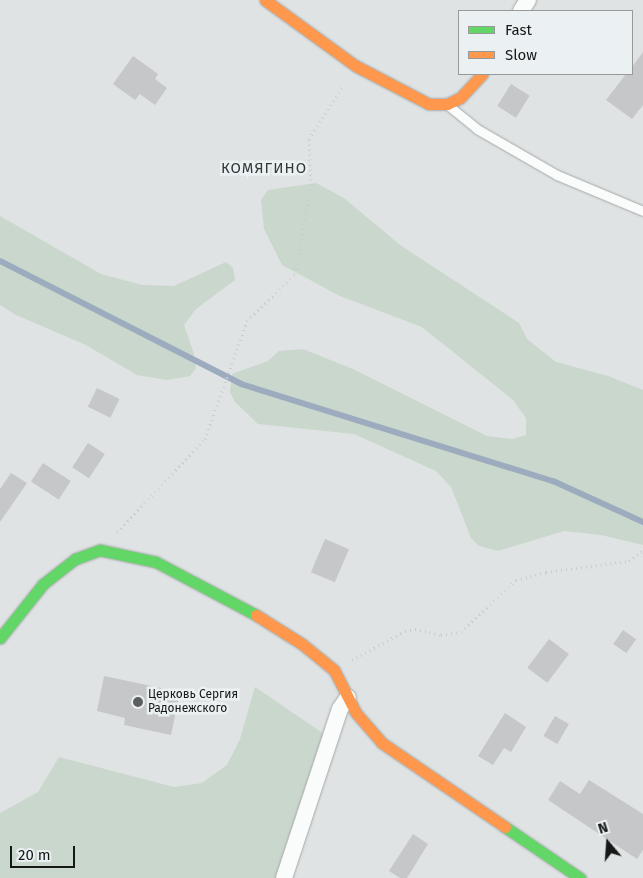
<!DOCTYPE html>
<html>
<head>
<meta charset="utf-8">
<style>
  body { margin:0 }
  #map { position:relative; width:643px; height:878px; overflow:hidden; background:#dfe3e3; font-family:"Fira Sans",sans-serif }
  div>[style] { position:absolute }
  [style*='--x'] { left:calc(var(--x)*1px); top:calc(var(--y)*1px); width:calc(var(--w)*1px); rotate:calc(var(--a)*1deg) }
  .green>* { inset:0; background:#cad7cd }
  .stream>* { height:6px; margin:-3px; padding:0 3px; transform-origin:3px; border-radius:3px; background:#9cacbe }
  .building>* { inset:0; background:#c5c7c8; transform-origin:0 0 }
  .path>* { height:3px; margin-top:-1.5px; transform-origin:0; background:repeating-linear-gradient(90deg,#cbcccc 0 1px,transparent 0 5px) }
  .roads { filter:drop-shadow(0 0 1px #a6a9a9) drop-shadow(0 0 1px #a6a9a9) }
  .lane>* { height:9px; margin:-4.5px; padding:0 4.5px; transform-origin:4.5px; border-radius:4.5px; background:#fafbfb }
  .street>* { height:16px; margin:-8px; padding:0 8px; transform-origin:8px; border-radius:8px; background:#fafbfb }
  .fast>* { height:11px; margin:-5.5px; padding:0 5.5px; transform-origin:5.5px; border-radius:5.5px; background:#63d668 }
  .slow>* { height:11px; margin:-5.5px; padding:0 5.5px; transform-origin:5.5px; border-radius:5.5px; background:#ff974d }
  .dots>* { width:14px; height:14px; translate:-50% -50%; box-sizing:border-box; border:2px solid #ebf1f2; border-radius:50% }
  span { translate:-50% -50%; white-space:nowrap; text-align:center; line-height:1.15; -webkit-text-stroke:5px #ebf1f2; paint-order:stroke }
  .poi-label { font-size:12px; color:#161818 }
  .left { translate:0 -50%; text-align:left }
  .quarter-label { font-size:15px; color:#34393a; letter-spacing:1px }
  .legend { position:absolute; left:458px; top:10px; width:175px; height:65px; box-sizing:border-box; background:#ebf1f2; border:1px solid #969a9b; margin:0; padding:6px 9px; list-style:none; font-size:15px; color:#161818 }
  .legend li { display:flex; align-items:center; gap:10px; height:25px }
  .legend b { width:25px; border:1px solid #969a9b }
  .north { position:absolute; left:583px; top:818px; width:50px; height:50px; -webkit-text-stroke:4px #ebf1f2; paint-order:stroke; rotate:342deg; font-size:14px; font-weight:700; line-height:20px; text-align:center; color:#161818 }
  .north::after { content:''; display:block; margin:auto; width:18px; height:22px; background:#161818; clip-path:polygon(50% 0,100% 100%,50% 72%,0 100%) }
  .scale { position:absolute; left:10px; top:846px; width:65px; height:22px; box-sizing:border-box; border:2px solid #161818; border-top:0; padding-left:6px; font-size:15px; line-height:18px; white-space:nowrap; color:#161818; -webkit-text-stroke:4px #ebf1f2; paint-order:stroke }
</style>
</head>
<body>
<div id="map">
  <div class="green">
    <div style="clip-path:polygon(316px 183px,344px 198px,400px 245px,519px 323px,527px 339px,556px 362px,608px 376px,643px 390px,643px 545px,601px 535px,564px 531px,498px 551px,479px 546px,471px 538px,451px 487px,436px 471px,354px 434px,258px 424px,235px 402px,230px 392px,232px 374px,268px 361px,279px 351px,303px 349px,353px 369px,487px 436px,512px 439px,526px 435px,526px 418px,513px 400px,422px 327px,340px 296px,282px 265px,264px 229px,261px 200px,268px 190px)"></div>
    <div style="clip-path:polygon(0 216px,101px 274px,142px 285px,174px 286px,226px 262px,233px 268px,235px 280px,196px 309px,184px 325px,194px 354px,196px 368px,190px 376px,167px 380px,137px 375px,86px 345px,16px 315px,0 305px)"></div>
    <div style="clip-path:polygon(255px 687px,327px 736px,278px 878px,0 878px,0 813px,38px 792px,59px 757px,174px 787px,202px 783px,227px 765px,240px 739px)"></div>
  </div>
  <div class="stream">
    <div style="--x:0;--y:261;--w:271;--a:27"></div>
    <div style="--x:241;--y:384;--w:327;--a:17.3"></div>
    <div style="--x:553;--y:481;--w:99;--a:24.5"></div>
  </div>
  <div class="building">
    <div style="clip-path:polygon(643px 52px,643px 105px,632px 119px,606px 100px,626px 74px,632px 74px,632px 67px)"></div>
    <div style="clip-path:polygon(133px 56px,158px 74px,155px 79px,167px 88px,155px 105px,140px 94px,135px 100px,113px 84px)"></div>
    <div style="left:511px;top:84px;width:22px;height:26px;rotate:32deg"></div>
    <div style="left:97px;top:388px;width:25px;height:21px;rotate:26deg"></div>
    <div style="left:88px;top:443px;width:20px;height:29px;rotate:33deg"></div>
    <div style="left:43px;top:463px;width:33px;height:22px;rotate:33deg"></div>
    <div style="clip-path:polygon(11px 473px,27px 483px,0 522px,0 489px)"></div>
    <div style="left:325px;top:539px;width:26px;height:36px;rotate:23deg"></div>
    <div style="left:623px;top:630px;width:16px;height:17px;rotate:35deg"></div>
    <div style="left:549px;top:639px;width:25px;height:36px;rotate:37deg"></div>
    <div style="clip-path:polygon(104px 676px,180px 692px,171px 735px,124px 725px,125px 718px,97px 711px)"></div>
    <div style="clip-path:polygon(505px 713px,526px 727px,511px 752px,504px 748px,493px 765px,478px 756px)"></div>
    <div style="left:555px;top:716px;width:16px;height:23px;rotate:30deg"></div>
    <div style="clip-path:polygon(589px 780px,643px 814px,643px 850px,637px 859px,548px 800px,560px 781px,580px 794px)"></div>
    <div style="clip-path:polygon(413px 834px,428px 844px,407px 878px,400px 878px,389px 871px)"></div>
  </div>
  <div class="path">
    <div style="--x:117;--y:532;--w:128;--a:-46.6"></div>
    <div style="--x:205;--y:439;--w:125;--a:-70.4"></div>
    <div style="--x:247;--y:321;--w:67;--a:-44.4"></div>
    <div style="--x:295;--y:274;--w:90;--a:-79.8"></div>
    <div style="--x:311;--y:185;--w:46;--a:-92.5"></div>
    <div style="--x:309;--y:139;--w:65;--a:-57.5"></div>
    <div style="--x:352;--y:660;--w:60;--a:-28.7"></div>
    <div style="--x:405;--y:631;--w:10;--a:-11"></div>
    <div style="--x:415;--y:629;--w:27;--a:13"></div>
    <div style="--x:441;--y:635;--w:20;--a:-9"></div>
    <div style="--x:461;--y:632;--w:76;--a:-43.4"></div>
    <div style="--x:516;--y:580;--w:31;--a:-15"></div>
    <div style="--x:546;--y:572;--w:84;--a:-7.5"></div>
    <div style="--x:629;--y:561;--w:17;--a:-36"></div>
  </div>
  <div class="roads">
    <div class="lane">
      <div style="--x:449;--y:106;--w:36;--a:39"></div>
      <div style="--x:477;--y:129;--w:92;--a:29.9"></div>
      <div style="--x:557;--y:175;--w:93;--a:22.7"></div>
    </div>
    <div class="street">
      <div style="--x:521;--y:11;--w:13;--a:-58"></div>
      <div style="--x:284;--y:878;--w:178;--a:-71.7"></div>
      <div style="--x:340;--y:709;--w:14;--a:-56"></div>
    </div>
    <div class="fast">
      <div style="--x:0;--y:638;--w:69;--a:-51.5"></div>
      <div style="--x:43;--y:584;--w:41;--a:-38"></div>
      <div style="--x:75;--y:559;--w:27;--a:-20"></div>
      <div style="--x:100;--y:550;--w:57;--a:12.1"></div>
      <div style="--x:156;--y:562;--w:113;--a:27.9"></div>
      <div style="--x:505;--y:827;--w:91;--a:34.2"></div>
    </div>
    <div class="slow">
      <div style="--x:265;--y:0;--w:112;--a:36"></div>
      <div style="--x:356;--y:66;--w:82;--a:27.5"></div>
      <div style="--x:429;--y:104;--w:18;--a:0"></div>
      <div style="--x:447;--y:104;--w:14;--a:-25"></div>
      <div style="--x:460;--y:98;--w:33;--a:-47"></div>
      <div style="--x:256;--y:615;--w:54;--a:32.2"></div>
      <div style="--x:302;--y:644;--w:41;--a:39.1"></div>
      <div style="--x:334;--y:670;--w:48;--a:62.9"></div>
      <div style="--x:356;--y:713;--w:40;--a:49"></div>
      <div style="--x:382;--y:743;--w:149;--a:34.3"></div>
    </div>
  </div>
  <div class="dots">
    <div style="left:138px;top:702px;background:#5c5f5f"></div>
  </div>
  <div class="poi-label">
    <span class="left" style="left:148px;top:702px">Церковь Сергия<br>Радонежского</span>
  </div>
  <div class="quarter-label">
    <span style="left:264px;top:169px">КОМЯГИНО</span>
  </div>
  <ul class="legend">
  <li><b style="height:6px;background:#63d668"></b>Fast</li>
  <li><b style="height:6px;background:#ff974d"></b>Slow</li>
  </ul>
  <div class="north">N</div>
  <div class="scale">20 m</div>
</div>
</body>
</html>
